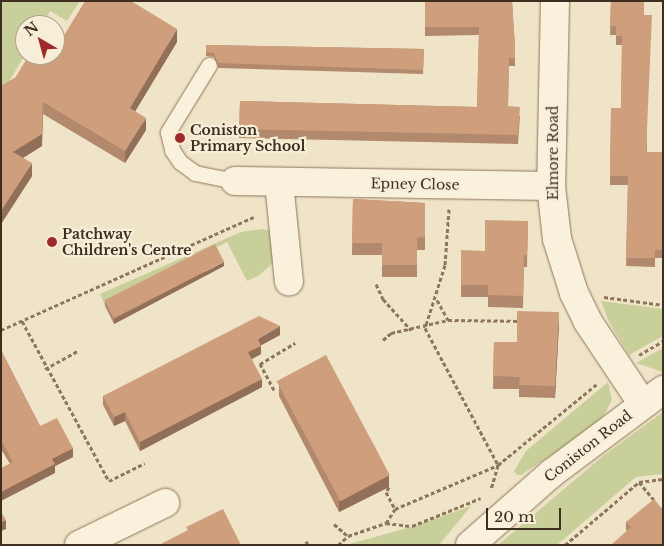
<!DOCTYPE html>
<html>
<head>
<meta charset="utf-8">
<style>
  body { margin:0 }
  #map { position:relative; width:664px; height:546px; overflow:hidden; background:#f0e4c8; font-family:"Libre Baskerville",serif }
  div>[style] { position:absolute }
  [style*='--x'] { left:calc(var(--x)*1px); top:calc(var(--y)*1px); width:calc(var(--w)*1px); rotate:calc(var(--a)*1deg) }
  .green>* { inset:0; background:#c9cf9b }
  .path>* { height:3px; margin-top:-1.5px; transform-origin:0; background:repeating-linear-gradient(90deg,#8d765c 0 4px,transparent 0 6.5px) }
  .roads { filter:drop-shadow(0 0 1px #8d765c) drop-shadow(0 0 1px #8d765c) }
  .lane>* { height:15px; margin:-7.5px; padding:0 7.5px; transform-origin:7.5px; border-radius:7.5px; background:#faf1dc }
  .street>* { height:28px; margin:-14px; padding:0 14px; transform-origin:14px; border-radius:14px; background:#faf1dc }
  .secondary>* { height:28px; margin:-14px; padding:0 14px; transform-origin:14px; border-radius:14px; background:#faf1dc }
  .wall>* { inset:0; background:#b2896c }
  .shaded-wall>* { inset:0; background:#916f58 }
  .building>* { inset:0; background:#cf9f7d; transform-origin:0 0 }
  .dots>* { width:14px; height:14px; translate:-50% -50%; box-sizing:border-box; border:2px solid #f7eed8; border-radius:50% }
  span { translate:-50% -50%; white-space:nowrap; text-align:center; line-height:1.15; -webkit-text-stroke:4.5px #f7eed8; paint-order:stroke }
  .poi-label { font-size:14px; color:#3d2e20; font-weight:700 }
  .left { translate:0 -50%; text-align:left }
  .street-label { font-size:14px; color:#3d2e20 }
  .frame { position:absolute; inset:0; border:2px solid #3d2e20; pointer-events:none }
  .north { position:absolute; left:15px; top:15px; width:50px; height:50px; box-sizing:border-box; background:#f7eed8; border:1px solid #ada18e; border-radius:50%; rotate:322deg; font-size:14px; font-weight:700; line-height:20px; text-align:center; color:#3d2e20 }
  .north::after { content:''; display:block; margin:auto; width:18px; height:22px; background:#9e2a2b; clip-path:polygon(50% 0,100% 100%,50% 72%,0 100%) }
  .scale { position:absolute; left:486px; top:508px; width:75px; height:22px; box-sizing:border-box; border:2px solid #3d2e20; border-top:0; padding-left:6px; font-size:15px; line-height:18px; white-space:nowrap; color:#3d2e20; -webkit-text-stroke:4px #f7eed8; paint-order:stroke }
</style>
</head>
<body>
<div id="map">
  <div class="green">
    <div style="clip-path:polygon(1px 1px,80px 1px,67px 21px,50px 11px,42px 25px,25px 25px,25px 55px,1px 95px)"></div>
    <div style="clip-path:polygon(262px 229px,272px 231px,275px 255px,271px 265px,258px 276px,247px 281px,227px 242px,105px 306px,100px 294px,241px 232px)"></div>
    <div style="clip-path:polygon(601px 301px,663px 309px,663px 336px,629px 355px,609px 322px)"></div>
    <div style="clip-path:polygon(663px 348px,663px 372px,636px 363px)"></div>
    <div style="clip-path:polygon(608px 382px,612px 400px,600px 423px,521px 475px,517px 475px,514px 471px,526px 451px)"></div>
    <div style="clip-path:polygon(663px 412px,663px 474px,636px 477px,557px 545px,498px 545px,603px 456px)"></div>
    <div style="clip-path:polygon(471px 506px,439px 545px,346px 545px,411px 527px)"></div>
  </div>
  <div class="path">
    <div style="--x:449;--y:209;--w:56;--a:94.1"></div>
    <div style="--x:445;--y:265;--w:66;--a:107.6"></div>
    <div style="--x:425;--y:328;--w:155;--a:61.9"></div>
    <div style="--x:498;--y:465;--w:26;--a:106"></div>
    <div style="--x:376;--y:284;--w:17;--a:65"></div>
    <div style="--x:383;--y:299;--w:42;--a:47.9"></div>
    <div style="--x:604;--y:297;--w:60;--a:7.7"></div>
    <div style="--x:437;--y:300;--w:23;--a:61"></div>
    <div style="--x:22;--y:321;--w:182;--a:61.5"></div>
    <div style="--x:109;--y:481;--w:40;--a:-26.6"></div>
    <div style="--x:1;--y:330;--w:279;--a:-24.1"></div>
    <div style="--x:383;--y:340;--w:11;--a:-41"></div>
    <div style="--x:391;--y:333;--w:58;--a:-12.8"></div>
    <div style="--x:448;--y:320;--w:72;--a:0.8"></div>
    <div style="--x:639;--y:355;--w:28;--a:-30"></div>
    <div style="--x:45;--y:369;--w:38;--a:-29"></div>
    <div style="--x:274;--y:390;--w:30;--a:-118"></div>
    <div style="--x:260;--y:364;--w:41;--a:-31"></div>
    <div style="--x:639;--y:482;--w:26;--a:50"></div>
    <div style="--x:389;--y:487;--w:6;--a:121"></div>
    <div style="--x:386;--y:492;--w:19;--a:62"></div>
    <div style="--x:386;--y:523;--w:17;--a:-57"></div>
    <div style="--x:395;--y:509;--w:112;--a:-23.1"></div>
    <div style="--x:498;--y:465;--w:128;--a:-39.3"></div>
    <div style="--x:334;--y:524;--w:18;--a:41"></div>
    <div style="--x:306;--y:541;--w:4;--a:63"></div>
    <div style="--x:338;--y:545;--w:13;--a:-42"></div>
    <div style="--x:348;--y:536;--w:40;--a:-18.9"></div>
    <div style="--x:386;--y:523;--w:26;--a:7"></div>
    <div style="--x:412;--y:526;--w:74;--a:-22.1"></div>
    <div style="--x:565;--y:545;--w:97;--a:-40.4"></div>
    <div style="--x:639;--y:482;--w:24;--a:-7"></div>
  </div>
  <div class="roads">
    <div class="lane">
      <div style="--x:209;--y:65;--w:79;--a:121.5"></div>
      <div style="--x:168;--y:132;--w:18;--a:77"></div>
      <div style="--x:172;--y:150;--w:14;--a:56"></div>
      <div style="--x:180;--y:162;--w:19;--a:36"></div>
      <div style="--x:195;--y:173;--w:41;--a:11.3"></div>
    </div>
    <div class="street">
      <div style="--x:555;--y:1;--w:185;--a:91.2"></div>
      <div style="--x:551;--y:186;--w:53;--a:83.5"></div>
      <div style="--x:557;--y:239;--w:57;--a:72.5"></div>
      <div style="--x:574;--y:293;--w:32;--a:64"></div>
      <div style="--x:588;--y:322;--w:97;--a:56.3"></div>
      <div style="--x:235;--y:181;--w:316;--a:0.9"></div>
      <div style="--x:279;--y:182;--w:100;--a:84.3"></div>
      <div style="--x:79;--y:545;--w:96;--a:-26"></div>
    </div>
    <div class="secondary">
      <div style="--x:470;--y:545;--w:109;--a:-41.3"></div>
      <div style="--x:552;--y:473;--w:139;--a:-36.8"></div>
    </div>
  </div>
  <div class="wall">
    <div style="clip-path:polygon(425px 1px,512px 1px,515px 47px,515px 66px,509px 66px,508px 106px,520px 116px,518px 144px,239px 138px,240px 101px,477px 107px,479px 35px,425px 36px)"></div>
    <div style="clip-path:polygon(611px 1px,644px 15px,647px 152px,663px 152px,663px 258px,655px 258px,655px 267px,626px 266px,628px 185px,610px 185px,611px 108px,621px 108px,622px 45px,616px 45px,616px 35px,610px 35px)"></div>
    <div style="clip-path:polygon(177px 42px,135px 111px,146px 130px,125px 163px,43px 114px,42px 146px,23px 158px,32px 176px,1px 224px,1px 86px,50px 58px)"></div>
    <div style="clip-path:polygon(206px 45px,424px 49px,423px 74px,218px 68px,214px 57px,206px 56px)"></div>
    <div style="clip-path:polygon(353px 199px,425px 203px,425px 250px,417px 250px,417px 277px,382px 277px,382px 255px,352px 255px)"></div>
    <div style="clip-path:polygon(528px 221px,527px 267px,524px 267px,523px 308px,488px 307px,488px 297px,461px 297px,461px 285px)"></div>
    <div style="clip-path:polygon(224px 266px,114px 324px,105px 306px,105px 301px)"></div>
    <div style="clip-path:polygon(559px 324px,555px 398px,519px 397px,519px 389px,493px 389px,494px 342px,517px 342px)"></div>
    <div style="clip-path:polygon(280px 335px,261px 345px,261px 354px,252px 359px,262px 387px,140px 451px,125px 421px,114px 426px,103px 405px,103px 396px)"></div>
    <div style="clip-path:polygon(1px 350px,40px 426px,73px 457px,55px 466px,55px 473px,10px 464px,1px 449px)"></div>
    <div style="clip-path:polygon(279px 385px,389px 487px,339px 512px,279px 396px)"></div>
    <div style="clip-path:polygon(663px 510px,626px 531px,626px 522px)"></div>
  </div>
  <div class="shaded-wall">
    <div style="clip-path:polygon(177px 29px,177px 42px,130px 120px,130px 108px)"></div>
    <div style="clip-path:polygon(43px 102px,42px 146px,13px 164px,13px 152px)"></div>
    <div style="clip-path:polygon(146px 118px,146px 130px,125px 163px,125px 151px)"></div>
    <div style="clip-path:polygon(32px 163px,32px 176px,1px 224px,1px 211px)"></div>
    <div style="clip-path:polygon(224px 262px,224px 266px,114px 324px,114px 319px)"></div>
    <div style="clip-path:polygon(559px 312px,559px 324px,555px 398px,555px 386px)"></div>
    <div style="clip-path:polygon(280px 326px,280px 335px,258px 347px,258px 339px)"></div>
    <div style="clip-path:polygon(261px 346px,261px 354px,248px 361px,248px 352px)"></div>
    <div style="clip-path:polygon(262px 379px,262px 387px,140px 451px,140px 442px)"></div>
    <div style="clip-path:polygon(125px 412px,125px 421px,114px 426px,114px 417px)"></div>
    <div style="clip-path:polygon(73px 448px,73px 457px,55px 466px,55px 473px,1px 501px,1px 492px,52px 459px)"></div>
    <div style="clip-path:polygon(389px 475px,389px 487px,339px 512px,339px 501px)"></div>
    <div style="clip-path:polygon(6px 520px,6px 529px,1px 531px,1px 522px)"></div>
  </div>
  <div class="building">
    <div style="clip-path:polygon(85px 1px,131px 1px,177px 29px,130px 108px,146px 118px,125px 151px,43px 102px,42px 134px,13px 152px,32px 163px,1px 211px,1px 86px,15px 78px,29px 55px,46px 55px,50px 58px,52px 55px,55px 55px,55px 50px)"></div>
    <div style="clip-path:polygon(425px 1px,512px 1px,515px 47px,515px 58px,509px 58px,508px 106px,520px 107px,518px 135px,239px 129px,240px 101px,477px 107px,479px 27px,425px 27px)"></div>
    <div style="clip-path:polygon(611px 1px,644px 1px,644px 15px,652px 15px,646px 152px,663px 152px,663px 250px,655px 250px,655px 258px,626px 258px,628px 176px,610px 176px,611px 108px,621px 108px,622px 36px,616px 36px,616px 26px,610px 26px)"></div>
    <div style="clip-path:polygon(206px 45px,424px 49px,423px 70px,218px 63px,214px 53px,206px 52px)"></div>
    <div style="clip-path:polygon(353px 199px,425px 203px,425px 237px,417px 238px,417px 265px,382px 265px,382px 243px,352px 243px)"></div>
    <div style="clip-path:polygon(485px 220px,528px 221px,527px 255px,524px 255px,523px 296px,488px 295px,488px 285px,461px 285px,461px 250px,485px 251px)"></div>
    <div style="left:215px;top:244px;width:20px;height:124px;rotate:63deg"></div>
    <div style="clip-path:polygon(517px 311px,559px 312px,555px 386px,519px 385px,520px 377px,493px 376px,494px 342px,517px 342px)"></div>
    <div style="clip-path:polygon(259px 316px,280px 326px,258px 339px,261px 346px,248px 352px,262px 379px,140px 442px,125px 412px,114px 417px,103px 396px)"></div>
    <div style="clip-path:polygon(1px 350px,40px 426px,57px 418px,73px 448px,52px 459px,55px 464px,1px 492px,1px 468px,13px 462px,1px 440px)"></div>
    <div style="left:326px;top:355px;width:136px;height:56px;rotate:62deg"></div>
    <div style="clip-path:polygon(654px 499px,663px 510px,663px 545px,611px 545px,631px 527px,626px 522px)"></div>
    <div style="clip-path:polygon(223px 509px,241px 545px,159px 545px,188px 530px,186px 527px)"></div>
    <div style="clip-path:polygon(1px 512px,6px 520px,1px 522px)"></div>
  </div>
  <div class="dots">
    <div style="left:180px;top:138px;background:#9e2a2b"></div>
    <div style="left:52px;top:242px;background:#9e2a2b"></div>
  </div>
  <div class="poi-label">
    <span class="left" style="left:190px;top:138px">Coniston<br>Primary School</span>
    <span class="left" style="left:62px;top:242px">Patchway<br>Children's Centre</span>
  </div>
  <div class="street-label">
    <span style="left:553px;top:153px;rotate:-90deg">Elmore Road</span>
    <span style="left:415px;top:184px;rotate:1deg">Epney Close</span>
    <span style="left:588px;top:446px;rotate:-38deg">Coniston Road</span>
  </div>
  <div class="frame"></div>
  <div class="north">N</div>
  <div class="scale">20 m</div>
</div>
</body>
</html>
